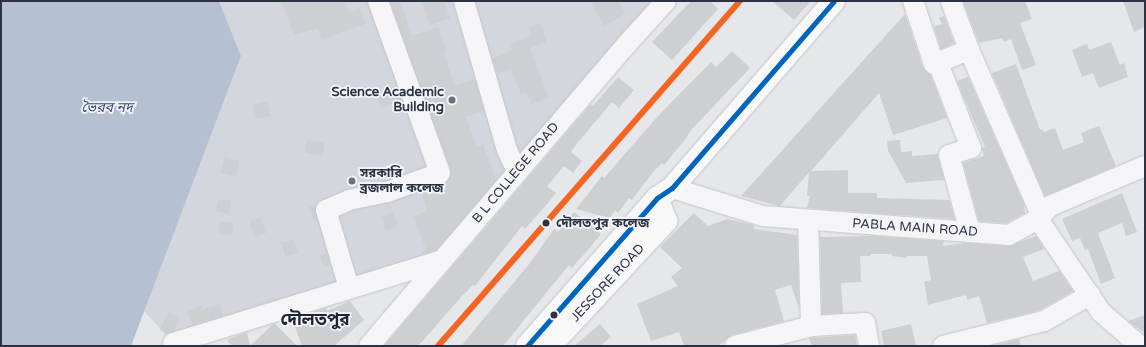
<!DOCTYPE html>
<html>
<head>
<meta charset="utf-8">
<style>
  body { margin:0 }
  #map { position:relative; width:1146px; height:347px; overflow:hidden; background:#e5e7ea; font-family:"Varela Round","Noto Sans Bengali",sans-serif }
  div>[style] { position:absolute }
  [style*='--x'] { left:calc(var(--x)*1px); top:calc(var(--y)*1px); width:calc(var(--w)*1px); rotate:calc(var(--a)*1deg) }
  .built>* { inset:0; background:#d4d6dd }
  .water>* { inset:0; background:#b6c0d3 }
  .building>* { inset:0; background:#cecfd2; transform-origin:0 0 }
  .roads { filter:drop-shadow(0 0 1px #c3c5c8) drop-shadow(0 0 1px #c3c5c8) }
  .minor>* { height:20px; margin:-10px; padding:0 10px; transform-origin:10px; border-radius:10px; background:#f5f5f7 }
  .highway>* { height:22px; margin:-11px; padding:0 11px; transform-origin:11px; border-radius:11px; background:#f8f8f8 }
  .bus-1>* { height:5px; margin:-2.5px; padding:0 2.5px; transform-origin:2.5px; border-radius:2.5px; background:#0065bd }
  .rail-1>* { height:6px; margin:-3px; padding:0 3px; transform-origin:3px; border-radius:3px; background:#f26522 }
  .dots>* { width:11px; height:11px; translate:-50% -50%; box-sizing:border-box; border:2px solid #f4f5f9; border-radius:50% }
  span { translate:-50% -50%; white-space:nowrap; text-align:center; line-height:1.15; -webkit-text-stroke:3.5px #f4f5f9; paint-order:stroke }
  .poi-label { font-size:13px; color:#2d3243; font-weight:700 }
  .right { translate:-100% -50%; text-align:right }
  .left { translate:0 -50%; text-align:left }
  .street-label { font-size:13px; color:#2d3243 }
  .stop-label { font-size:13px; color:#2d3243; font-weight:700 }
  .water-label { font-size:14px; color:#394b75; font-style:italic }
  .district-label { font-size:17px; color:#1f2334; font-weight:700 }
  .frame { position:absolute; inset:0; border:2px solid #2d3243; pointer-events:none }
</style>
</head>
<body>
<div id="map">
  <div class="built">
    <div style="clip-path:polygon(219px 1px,666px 1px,445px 259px,173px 343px,144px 311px,241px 56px)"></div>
  </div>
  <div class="water">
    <div style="clip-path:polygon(1px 1px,219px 1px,241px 56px,131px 346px,1px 346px)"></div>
  </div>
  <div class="building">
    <div style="clip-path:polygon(281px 1px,345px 1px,349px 12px,360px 9px,365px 24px,322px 39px,318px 28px,294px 35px)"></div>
    <div style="clip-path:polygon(390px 1px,400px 1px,412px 36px,438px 27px,447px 52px,444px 54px,455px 86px,475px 79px,484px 111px,466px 117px,477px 147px,483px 144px,496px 180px,436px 250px,420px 255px,426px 249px,413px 216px,427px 211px,422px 192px,448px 181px,451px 169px)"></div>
    <div style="clip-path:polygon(422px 1px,444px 1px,450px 18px,430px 25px)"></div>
    <div style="clip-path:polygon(590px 1px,618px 1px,625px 14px,604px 26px)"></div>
    <div style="clip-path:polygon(691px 1px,710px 1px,718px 9px,672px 60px,652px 42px)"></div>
    <div style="clip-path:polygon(772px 1px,811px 1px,794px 20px)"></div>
    <div style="clip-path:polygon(963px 1px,1025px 1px,1032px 19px,1020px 23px,1036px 65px,1022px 70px,1011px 39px,1004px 42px,1002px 38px,979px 43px)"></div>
    <div style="clip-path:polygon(1123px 1px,1145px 1px,1145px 27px,1134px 32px)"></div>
    <div style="clip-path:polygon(905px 14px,923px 68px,930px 74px,947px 118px,893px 135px,879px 93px,811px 171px,848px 170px,848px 193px,877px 193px,877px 198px,949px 200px,955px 219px,807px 208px,810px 196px,807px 196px,809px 172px,780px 206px,741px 196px)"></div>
    <div style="clip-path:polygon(944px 16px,954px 43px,941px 49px,934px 27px,942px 24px,939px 18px)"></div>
    <div style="clip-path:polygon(540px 23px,547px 42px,530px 48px,549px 98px,531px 104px,526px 92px,521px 94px,511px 68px,497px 74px,493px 58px,512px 50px,510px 44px,532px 35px,529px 27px)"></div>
    <div style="clip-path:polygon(1111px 42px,1120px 65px,1124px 63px,1128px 77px,1099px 88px,1093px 73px,1082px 77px,1072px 50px,1087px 44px,1089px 50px)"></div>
    <div style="clip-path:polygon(732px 51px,750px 68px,691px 130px,685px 140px,664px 165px,662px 163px,653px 172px,632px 200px,629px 198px,618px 213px,615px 210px,610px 218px,576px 209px,602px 176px,604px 178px,658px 116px,711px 62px,716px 67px)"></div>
    <div style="clip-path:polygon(1016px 64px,1040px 130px,1042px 129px,1044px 132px,1055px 128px,1063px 150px,1084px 142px,1081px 133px,1099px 126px,1116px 166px,1045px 196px,992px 73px)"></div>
    <div style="clip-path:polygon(618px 77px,634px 90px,619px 108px,612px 102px,578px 142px,571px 152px,582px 161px,573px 173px,564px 166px,547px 186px,556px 193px,548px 203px,525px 229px,522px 226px,475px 286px,473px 285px,461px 297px,421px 343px,416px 346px,384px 346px,567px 132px,591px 104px,593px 106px)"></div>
    <div style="clip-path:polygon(968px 77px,1024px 204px,1025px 213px,1006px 223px,979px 221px,963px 163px,984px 156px,982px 148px,985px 147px,957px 81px)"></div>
    <div style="left:398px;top:89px;width:13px;height:22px;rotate:72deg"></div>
    <div style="left:267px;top:101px;width:15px;height:15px;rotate:74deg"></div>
    <div style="left:307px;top:140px;width:18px;height:13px;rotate:9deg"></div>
    <div style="clip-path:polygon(900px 140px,901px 152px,912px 151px,912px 156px,938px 154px,944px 180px,906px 183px,888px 151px,887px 141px)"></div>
    <div style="left:224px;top:157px;width:16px;height:16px;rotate:14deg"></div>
    <div style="clip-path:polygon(1122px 193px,1137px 232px,1126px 236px,1122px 223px,1098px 233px,1115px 278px,1101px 284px,1088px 249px,1085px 250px,1080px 238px,1072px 241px,1062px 219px)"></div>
    <div style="clip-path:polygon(219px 199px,231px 201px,229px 214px,216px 211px)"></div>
    <div style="clip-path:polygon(316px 205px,317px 220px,314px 221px,309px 207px)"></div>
    <div style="left:393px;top:212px;width:15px;height:13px;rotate:70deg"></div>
    <div style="clip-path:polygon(574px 212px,601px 234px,587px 251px,572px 268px,569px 265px,503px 346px,461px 346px,530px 263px,554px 229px,558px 232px)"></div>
    <div style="clip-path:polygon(694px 213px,708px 226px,727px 219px,754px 225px,754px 229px,797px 235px,799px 308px,791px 285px,775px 290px,784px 321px,732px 335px,718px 346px,684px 346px,679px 332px,651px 341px,637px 304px,678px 286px,671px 277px,682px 268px,660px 247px)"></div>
    <div style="left:261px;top:218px;width:16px;height:12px;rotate:72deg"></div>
    <div style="left:220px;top:221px;width:14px;height:13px;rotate:8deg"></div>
    <div style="clip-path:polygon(872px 236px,944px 241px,943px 246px,965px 243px,1008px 246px,1036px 236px,1044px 249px,1023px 257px,1033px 281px,1059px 271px,1073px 291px,1040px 310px,987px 323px,979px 296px,967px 300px,966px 295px,928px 305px,924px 282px,931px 280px,927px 256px,907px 256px,907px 258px,892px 256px,892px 254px,870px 254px,870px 256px,860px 256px,861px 282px,841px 283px,843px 313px,822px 314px,820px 237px)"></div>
    <div style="left:294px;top:239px;width:14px;height:13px;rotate:73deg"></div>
    <div style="clip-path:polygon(327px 253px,330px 265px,324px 267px,320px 255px)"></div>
    <div style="clip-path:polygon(350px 301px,364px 320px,334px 346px,302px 346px,292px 318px,326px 308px,327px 311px)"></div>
    <div style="clip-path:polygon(220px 304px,223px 315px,192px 325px,187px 311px,202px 305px,201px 310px)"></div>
    <div style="clip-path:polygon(168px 312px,180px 318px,174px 331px,167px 334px,160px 330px)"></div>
    <div style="clip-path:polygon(1145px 315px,1145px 333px,1128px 321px)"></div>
    <div style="clip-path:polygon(273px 324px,275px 324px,297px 346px,232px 346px,227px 340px,247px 332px,250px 346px)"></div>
    <div style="clip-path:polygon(600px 324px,611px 337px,600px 346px,574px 346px)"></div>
    <div style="clip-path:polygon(911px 324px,916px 346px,884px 346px,881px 331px)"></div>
    <div style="clip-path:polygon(855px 335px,857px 346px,812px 346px,809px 338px)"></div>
    <div style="clip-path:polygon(1019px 339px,1021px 346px,993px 346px)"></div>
  </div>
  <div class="roads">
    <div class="minor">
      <div style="--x:464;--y:1;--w:155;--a:73.9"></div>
      <div style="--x:507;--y:150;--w:23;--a:65"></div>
      <div style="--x:913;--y:1;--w:66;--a:71.6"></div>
      <div style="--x:934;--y:64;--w:38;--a:-22"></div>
      <div style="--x:951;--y:1;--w:52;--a:69.8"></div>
      <div style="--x:969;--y:50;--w:180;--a:66.4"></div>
      <div style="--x:938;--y:63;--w:91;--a:68.8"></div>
      <div style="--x:971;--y:148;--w:23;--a:162"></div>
      <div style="--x:949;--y:155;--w:80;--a:74.7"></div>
      <div style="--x:672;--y:188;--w:95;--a:17.1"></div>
      <div style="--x:763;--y:216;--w:247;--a:4.4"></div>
      <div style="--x:1009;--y:235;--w:33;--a:-29"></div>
      <div style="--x:1038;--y:219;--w:18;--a:-47"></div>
      <div style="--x:1050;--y:206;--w:103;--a:-22.8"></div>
      <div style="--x:1038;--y:219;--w:112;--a:55.9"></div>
      <div style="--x:1101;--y:312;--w:52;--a:41.1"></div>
      <div style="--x:808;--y:220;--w:106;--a:88.4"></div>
      <div style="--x:811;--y:326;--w:54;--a:-3.2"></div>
      <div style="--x:865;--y:323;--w:23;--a:80"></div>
      <div style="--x:349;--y:288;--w:81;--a:-106.4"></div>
      <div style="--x:326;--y:210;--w:25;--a:-23"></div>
      <div style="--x:349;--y:200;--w:39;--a:-12"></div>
      <div style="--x:387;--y:192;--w:56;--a:-19.7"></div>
      <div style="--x:440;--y:173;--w:183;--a:-109.8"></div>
      <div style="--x:173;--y:343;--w:282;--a:-17.1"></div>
      <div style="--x:369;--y:346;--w:396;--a:-49.5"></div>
      <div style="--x:626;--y:45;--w:59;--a:-47.7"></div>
      <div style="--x:735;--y:346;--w:79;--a:-14.7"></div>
      <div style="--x:943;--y:346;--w:104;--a:-13.9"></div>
      <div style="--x:1044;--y:321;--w:53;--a:-29.5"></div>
    </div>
    <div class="highway">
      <div style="--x:527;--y:346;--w:197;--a:-48.7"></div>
      <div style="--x:657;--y:198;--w:18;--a:-34"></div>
      <div style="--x:672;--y:188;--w:247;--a:-49.1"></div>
      <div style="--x:550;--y:346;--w:171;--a:-47.1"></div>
      <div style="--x:666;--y:221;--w:25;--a:-111"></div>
    </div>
  </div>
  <div class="bus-1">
    <div style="--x:527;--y:346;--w:197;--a:-48.7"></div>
    <div style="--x:657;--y:198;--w:18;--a:-34"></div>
    <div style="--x:672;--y:188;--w:247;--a:-49.1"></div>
  </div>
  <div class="rail-1">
    <div style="--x:438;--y:346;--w:459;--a:-48.8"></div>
  </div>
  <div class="dots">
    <div style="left:452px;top:100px;background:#6d717d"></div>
    <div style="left:352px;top:181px;background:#6d717d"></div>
    <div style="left:546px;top:223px;background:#2d3243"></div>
    <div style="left:554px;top:315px;background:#2d3243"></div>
  </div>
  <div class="poi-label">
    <span class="right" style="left:444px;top:100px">Science Academic<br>Building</span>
    <span class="left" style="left:360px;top:181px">সরকারি<br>ব্রজলাল কলেজ</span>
  </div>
  <div class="street-label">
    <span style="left:516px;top:173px;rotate:-50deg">B L COLLEGE ROAD</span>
    <span style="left:915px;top:228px;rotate:4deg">PABLA MAIN ROAD</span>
    <span style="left:608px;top:283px;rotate:-47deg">JESSORE ROAD</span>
  </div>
  <div class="stop-label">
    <span class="left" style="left:556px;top:223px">দৌলতপুর কলেজ</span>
  </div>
  <div class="water-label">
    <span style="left:107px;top:108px">ভৈরব নদ</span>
  </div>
  <div class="district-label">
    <span style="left:315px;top:320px">দৌলতপুর</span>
  </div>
  <div class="frame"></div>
</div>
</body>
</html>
